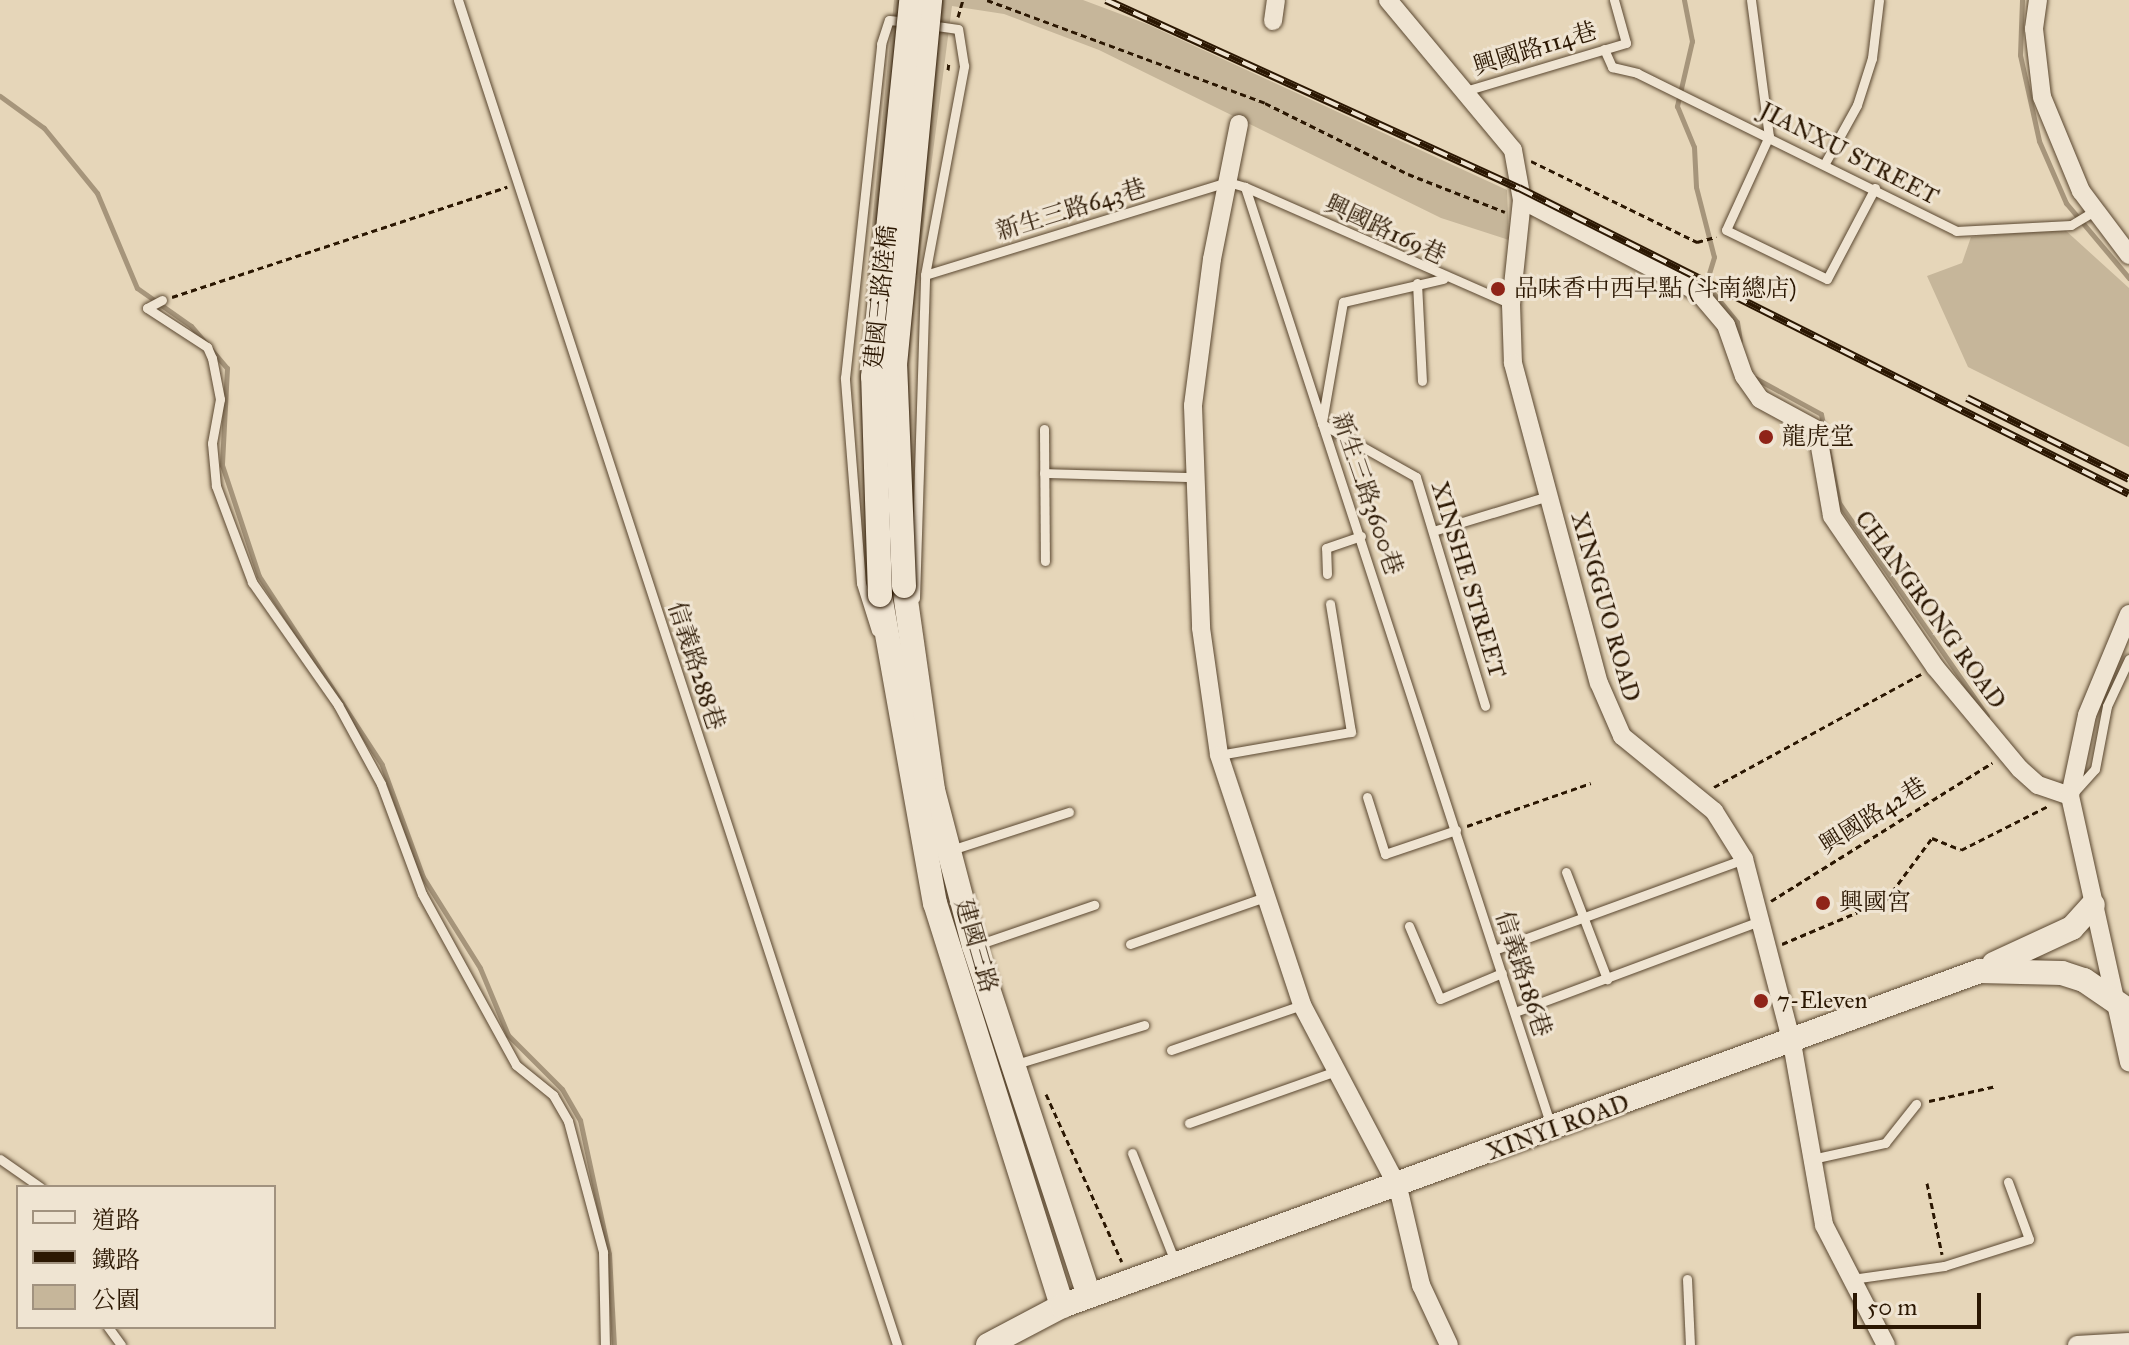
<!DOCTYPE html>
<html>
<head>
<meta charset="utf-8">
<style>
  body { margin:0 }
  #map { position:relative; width:2129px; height:1345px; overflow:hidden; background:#e6d6b9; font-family:"IM FELL Great Primer","Noto Serif TC",serif }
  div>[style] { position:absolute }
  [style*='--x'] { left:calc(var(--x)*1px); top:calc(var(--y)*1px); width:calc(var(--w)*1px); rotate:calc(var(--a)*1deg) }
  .green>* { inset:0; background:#c6b69a }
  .stream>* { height:5px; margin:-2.5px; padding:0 2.5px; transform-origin:2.5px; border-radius:2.5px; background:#a6957b }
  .path>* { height:3px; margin-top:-1.5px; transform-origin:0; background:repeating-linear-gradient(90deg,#2b1702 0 6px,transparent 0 10px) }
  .roads { filter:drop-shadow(0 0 2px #5a4730) drop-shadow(0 0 2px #5a4730) }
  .lane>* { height:9px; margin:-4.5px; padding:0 4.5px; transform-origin:4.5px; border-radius:4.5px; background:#efe4d2 }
  .street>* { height:18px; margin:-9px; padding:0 9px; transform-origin:9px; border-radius:9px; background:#efe4d2 }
  .secondary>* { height:24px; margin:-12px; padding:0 12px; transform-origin:12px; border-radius:12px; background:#efe4d2 }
  .rail>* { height:8px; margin-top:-4px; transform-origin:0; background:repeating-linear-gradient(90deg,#efe4d2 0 15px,#2b1702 0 30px); box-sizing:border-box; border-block:2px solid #2b1702 }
  .bridges { filter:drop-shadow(0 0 2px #2b1702) drop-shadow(0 0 2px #2b1702) }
  .secondary-bridge>* { height:24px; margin:-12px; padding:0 12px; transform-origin:12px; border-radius:12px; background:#efe4d2 }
  .dots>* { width:22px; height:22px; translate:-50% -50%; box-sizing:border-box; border:4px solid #efe4d2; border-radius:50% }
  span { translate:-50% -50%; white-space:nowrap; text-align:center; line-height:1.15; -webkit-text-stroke:6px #efe4d2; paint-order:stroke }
  .street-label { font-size:24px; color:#2b1702 }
  .poi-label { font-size:24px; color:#2b1702 }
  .left { translate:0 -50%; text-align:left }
  .legend { position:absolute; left:16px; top:1185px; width:260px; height:144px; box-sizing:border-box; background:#efe4d2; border:2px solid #a1927f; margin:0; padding:10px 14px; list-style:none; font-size:24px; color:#2b1702 }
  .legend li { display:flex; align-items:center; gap:16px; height:40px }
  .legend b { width:40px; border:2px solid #a1927f }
  .scale { position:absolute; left:1853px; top:1293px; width:128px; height:36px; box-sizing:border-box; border:4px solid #2b1702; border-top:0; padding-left:10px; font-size:24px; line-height:28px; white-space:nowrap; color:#2b1702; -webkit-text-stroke:6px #efe4d2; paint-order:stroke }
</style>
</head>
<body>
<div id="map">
  <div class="green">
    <div style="clip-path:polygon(894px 0,1083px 0,1147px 24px,1507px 190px,1509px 240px,1441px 218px,1099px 50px,1004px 14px,952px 6px,917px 275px,867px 276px)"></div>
    <div style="clip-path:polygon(2064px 229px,2129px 288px,2129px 447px,1968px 367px,1927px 276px,1962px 263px,1971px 237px)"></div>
  </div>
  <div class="stream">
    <div style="--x:1684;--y:0;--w:42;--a:79"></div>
    <div style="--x:1692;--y:41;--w:67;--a:103"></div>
    <div style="--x:1677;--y:106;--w:44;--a:67.5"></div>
    <div style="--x:1694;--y:147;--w:40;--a:87.1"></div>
    <div style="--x:1696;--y:187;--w:72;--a:75.6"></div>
    <div style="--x:1714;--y:257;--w:28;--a:107"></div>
    <div style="--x:1706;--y:284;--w:49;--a:50.8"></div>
    <div style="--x:1737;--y:322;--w:19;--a:81"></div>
    <div style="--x:2022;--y:0;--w:55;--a:92.1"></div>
    <div style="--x:2020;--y:55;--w:88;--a:77.5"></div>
    <div style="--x:2039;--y:141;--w:68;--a:66.5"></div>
    <div style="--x:2066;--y:203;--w:98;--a:50"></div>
    <div style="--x:0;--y:96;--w:54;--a:36"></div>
    <div style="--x:44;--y:128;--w:84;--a:50.8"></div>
    <div style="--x:97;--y:193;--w:103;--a:67.2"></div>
    <div style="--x:137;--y:288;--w:66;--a:35.1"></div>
    <div style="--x:191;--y:326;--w:55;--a:49.4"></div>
    <div style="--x:227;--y:368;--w:97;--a:93"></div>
    <div style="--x:222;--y:465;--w:117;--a:71.6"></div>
    <div style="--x:259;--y:576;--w:225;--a:56.9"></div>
    <div style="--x:382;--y:765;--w:119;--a:69.9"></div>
    <div style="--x:423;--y:877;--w:107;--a:57.9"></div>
    <div style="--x:480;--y:968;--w:73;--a:67.3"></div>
    <div style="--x:508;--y:1035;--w:76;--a:45"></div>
    <div style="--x:562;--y:1089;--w:36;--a:60"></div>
    <div style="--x:580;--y:1120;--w:137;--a:77.8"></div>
    <div style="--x:609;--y:1254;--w:91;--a:86.9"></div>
    <div style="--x:1755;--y:378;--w:75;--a:28.6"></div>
    <div style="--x:1821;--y:414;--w:91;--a:78.6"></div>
    <div style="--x:1839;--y:503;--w:259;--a:55.2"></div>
  </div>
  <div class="path">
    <div style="--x:987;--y:0;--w:296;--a:20.3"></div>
    <div style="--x:1265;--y:103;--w:160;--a:26.4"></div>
    <div style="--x:1408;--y:174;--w:104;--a:21.4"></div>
    <div style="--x:958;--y:17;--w:18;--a:-74"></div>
    <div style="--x:948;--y:70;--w:8;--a:-83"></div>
    <div style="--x:1531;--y:161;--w:185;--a:26"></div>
    <div style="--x:1697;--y:242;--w:20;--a:-15"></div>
    <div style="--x:172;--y:297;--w:353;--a:-18.2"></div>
    <div style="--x:1714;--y:787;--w:236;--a:-28.6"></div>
    <div style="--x:1467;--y:826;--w:131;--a:-19.1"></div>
    <div style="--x:1771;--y:901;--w:261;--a:-32"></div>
    <div style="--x:1782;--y:944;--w:113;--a:-22.9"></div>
    <div style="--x:1886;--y:900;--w:77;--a:-53.4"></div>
    <div style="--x:1932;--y:838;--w:31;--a:22"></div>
    <div style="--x:1961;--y:850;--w:97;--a:-26.8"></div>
    <div style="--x:1046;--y:1094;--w:184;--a:65.7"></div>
    <div style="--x:1929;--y:1101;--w:69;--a:-12.6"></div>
    <div style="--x:1927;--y:1183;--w:73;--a:78.1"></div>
  </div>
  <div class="roads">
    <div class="lane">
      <div style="--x:458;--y:0;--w:1415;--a:71.92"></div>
      <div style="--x:1751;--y:0;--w:137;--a:82.5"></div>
      <div style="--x:1769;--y:136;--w:103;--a:114.6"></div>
      <div style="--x:1726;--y:230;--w:112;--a:25.9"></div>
      <div style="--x:1827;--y:279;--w:103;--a:-62.2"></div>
      <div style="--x:1604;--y:49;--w:20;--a:66"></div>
      <div style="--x:1612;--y:67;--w:26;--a:13"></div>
      <div style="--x:1637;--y:73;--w:356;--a:26.3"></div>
      <div style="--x:1956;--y:231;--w:115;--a:-3"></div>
      <div style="--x:2071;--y:225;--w:26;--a:-31"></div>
      <div style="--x:1465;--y:91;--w:168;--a:-16.6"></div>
      <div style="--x:1626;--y:43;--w:45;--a:-105.6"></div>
      <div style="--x:1825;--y:163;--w:66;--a:-61.1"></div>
      <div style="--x:1857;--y:105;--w:49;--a:-72.3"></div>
      <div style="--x:1872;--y:58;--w:58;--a:-83.1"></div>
      <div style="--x:1245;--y:187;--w:291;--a:23.7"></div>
      <div style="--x:925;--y:275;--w:317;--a:-17.1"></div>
      <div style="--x:1228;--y:182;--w:18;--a:16"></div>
      <div style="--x:1245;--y:187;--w:988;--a:71.95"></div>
      <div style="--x:1417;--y:283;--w:98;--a:87.1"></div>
      <div style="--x:162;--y:300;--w:17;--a:152"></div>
      <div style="--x:147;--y:308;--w:72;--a:33"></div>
      <div style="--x:207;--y:347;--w:12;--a:66"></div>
      <div style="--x:212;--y:358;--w:42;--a:79"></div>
      <div style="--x:220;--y:399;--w:45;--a:100.3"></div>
      <div style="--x:212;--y:443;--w:43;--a:84.7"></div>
      <div style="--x:216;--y:486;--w:103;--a:69.4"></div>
      <div style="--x:252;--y:582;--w:150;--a:55"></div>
      <div style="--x:338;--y:705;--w:90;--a:61.4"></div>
      <div style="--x:381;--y:784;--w:117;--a:69.6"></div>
      <div style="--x:422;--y:894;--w:195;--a:61.2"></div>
      <div style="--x:516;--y:1065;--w:48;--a:39"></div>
      <div style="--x:553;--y:1095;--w:30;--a:60"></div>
      <div style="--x:568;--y:1121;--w:136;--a:75"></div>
      <div style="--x:603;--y:1252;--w:93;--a:88.8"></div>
      <div style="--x:1322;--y:422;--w:122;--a:-80.1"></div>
      <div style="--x:1343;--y:302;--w:103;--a:-13"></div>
      <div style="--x:1322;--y:424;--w:108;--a:29.4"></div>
      <div style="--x:1416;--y:477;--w:239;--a:73.2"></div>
      <div style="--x:1044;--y:429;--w:132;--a:89.6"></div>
      <div style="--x:1044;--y:473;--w:147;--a:1.6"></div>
      <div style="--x:1433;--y:531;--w:120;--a:-16.9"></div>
      <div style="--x:1327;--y:574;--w:26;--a:-92"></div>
      <div style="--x:1326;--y:548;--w:37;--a:-19"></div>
      <div style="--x:915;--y:598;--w:323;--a:-88.2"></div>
      <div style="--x:925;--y:275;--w:213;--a:-79.4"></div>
      <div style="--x:964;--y:66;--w:37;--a:-99"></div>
      <div style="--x:958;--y:29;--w:27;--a:-172"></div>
      <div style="--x:876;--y:631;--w:50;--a:-107.4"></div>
      <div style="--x:861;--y:583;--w:206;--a:-94.5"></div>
      <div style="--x:845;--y:378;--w:336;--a:-83.8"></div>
      <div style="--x:881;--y:44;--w:25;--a:-72"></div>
      <div style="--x:889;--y:20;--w:19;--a:6"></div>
      <div style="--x:1219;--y:755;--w:134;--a:-9.9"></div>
      <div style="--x:1351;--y:732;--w:130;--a:-99.3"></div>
      <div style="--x:2076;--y:790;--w:28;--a:-48"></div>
      <div style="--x:2095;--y:769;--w:64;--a:-79.2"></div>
      <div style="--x:2107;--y:706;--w:52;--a:-64.9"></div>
      <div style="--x:1367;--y:797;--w:60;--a:72.5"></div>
      <div style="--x:1385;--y:854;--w:75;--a:-18.7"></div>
      <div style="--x:951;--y:850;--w:124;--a:-17.9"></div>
      <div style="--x:1566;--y:872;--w:115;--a:69"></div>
      <div style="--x:1409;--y:926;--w:79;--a:67"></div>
      <div style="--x:1440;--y:999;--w:67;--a:-22.8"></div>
      <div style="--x:1130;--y:944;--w:140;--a:-19.2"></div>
      <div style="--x:977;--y:945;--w:124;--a:-18.9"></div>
      <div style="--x:1494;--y:950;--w:266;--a:-20"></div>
      <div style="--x:1515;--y:1012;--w:265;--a:-20.4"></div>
      <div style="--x:1171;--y:1050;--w:139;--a:-19"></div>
      <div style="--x:1016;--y:1064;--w:134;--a:-16.9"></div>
      <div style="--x:1189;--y:1123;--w:156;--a:-19.5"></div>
      <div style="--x:1132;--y:1153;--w:119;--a:68.4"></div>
      <div style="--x:0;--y:1159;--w:49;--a:35"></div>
      <div style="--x:1812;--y:1159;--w:75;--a:-12.4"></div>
      <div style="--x:1885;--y:1143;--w:50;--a:-51.5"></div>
      <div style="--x:1687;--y:1279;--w:66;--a:87.4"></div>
      <div style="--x:1852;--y:1279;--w:93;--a:-8"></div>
      <div style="--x:1944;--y:1266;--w:89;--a:-17.6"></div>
      <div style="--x:2029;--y:1239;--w:61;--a:-110.2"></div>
      <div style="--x:108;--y:1327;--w:22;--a:54"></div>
    </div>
    <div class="street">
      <div style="--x:1388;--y:0;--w:195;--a:50.2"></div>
      <div style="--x:1513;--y:150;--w:51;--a:79.8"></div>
      <div style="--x:1522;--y:200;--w:105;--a:96"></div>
      <div style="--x:1511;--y:304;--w:59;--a:88.1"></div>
      <div style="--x:1513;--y:363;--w:331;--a:75"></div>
      <div style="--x:1599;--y:683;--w:58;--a:66.5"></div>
      <div style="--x:1622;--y:736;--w:119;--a:39.2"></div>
      <div style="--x:1714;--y:811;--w:57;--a:58"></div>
      <div style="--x:1744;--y:859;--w:190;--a:75.4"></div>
      <div style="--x:1792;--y:1043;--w:185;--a:80"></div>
      <div style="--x:1824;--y:1225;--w:135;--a:62.7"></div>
      <div style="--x:2038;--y:0;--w:29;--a:98"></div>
      <div style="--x:2034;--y:29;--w:68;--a:83.3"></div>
      <div style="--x:2042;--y:97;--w:102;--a:67.5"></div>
      <div style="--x:2081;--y:191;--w:80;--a:53.1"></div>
      <div style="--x:1273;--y:21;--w:21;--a:-82"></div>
      <div style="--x:1239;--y:124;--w:138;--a:101.3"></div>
      <div style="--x:1212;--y:259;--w:148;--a:97.4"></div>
      <div style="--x:1193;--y:406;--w:222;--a:87.9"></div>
      <div style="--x:1201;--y:628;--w:128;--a:81.9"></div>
      <div style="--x:1219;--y:755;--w:263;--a:71.6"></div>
      <div style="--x:1302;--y:1005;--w:206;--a:62.2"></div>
      <div style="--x:1398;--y:1187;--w:101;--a:76.8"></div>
      <div style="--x:1421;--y:1285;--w:66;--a:65"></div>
      <div style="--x:1522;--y:200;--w:199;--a:27.6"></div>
      <div style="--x:1698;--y:292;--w:43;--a:49.7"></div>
      <div style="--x:1726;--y:325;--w:54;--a:70.6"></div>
      <div style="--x:1744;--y:376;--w:28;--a:55"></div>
      <div style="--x:1760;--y:399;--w:65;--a:28.5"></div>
      <div style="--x:1817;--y:430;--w:87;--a:80.1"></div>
      <div style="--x:1832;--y:516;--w:183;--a:55.7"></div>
      <div style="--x:1935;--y:667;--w:133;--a:50.2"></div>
      <div style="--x:2020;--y:769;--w:24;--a:42"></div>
      <div style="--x:2038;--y:785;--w:34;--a:19"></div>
      <div style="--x:2129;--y:614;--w:109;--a:112.6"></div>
      <div style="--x:2087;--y:715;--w:83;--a:101.9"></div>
      <div style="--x:2070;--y:796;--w:273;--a:77.5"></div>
      <div style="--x:2077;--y:1345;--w:52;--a:-3.3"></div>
    </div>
    <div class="secondary">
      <div style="--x:904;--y:586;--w:206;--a:81.9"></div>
      <div style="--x:933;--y:790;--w:161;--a:75.3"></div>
      <div style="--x:974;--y:946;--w:368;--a:71.8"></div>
      <div style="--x:880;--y:595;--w:313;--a:79.9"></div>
      <div style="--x:935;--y:903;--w:423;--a:72.5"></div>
      <div style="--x:1994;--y:964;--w:86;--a:-24.8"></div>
      <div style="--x:2072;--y:928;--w:31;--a:-48"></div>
      <div style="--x:988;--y:1345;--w:84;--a:-27.8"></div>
      <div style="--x:1062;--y:1306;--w:977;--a:-20.05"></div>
      <div style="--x:1980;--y:971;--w:82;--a:1.4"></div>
      <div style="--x:2062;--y:973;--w:23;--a:18"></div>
      <div style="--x:2084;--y:980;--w:55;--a:34.6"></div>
    </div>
  </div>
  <div class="rail">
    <div style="--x:1106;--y:0;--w:454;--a:24.5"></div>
    <div style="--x:1519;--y:188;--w:682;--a:26.64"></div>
    <div style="--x:1967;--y:398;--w:181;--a:26.6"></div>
  </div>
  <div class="bridges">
    <div class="secondary-bridge">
      <div style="--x:904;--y:586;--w:221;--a:-92.3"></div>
      <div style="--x:895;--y:365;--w:367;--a:-84.5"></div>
      <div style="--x:880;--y:595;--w:218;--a:-91.8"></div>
      <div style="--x:873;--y:377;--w:379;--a:-84.2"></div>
    </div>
  </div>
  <div class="dots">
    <div style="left:1498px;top:289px;background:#8f2418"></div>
    <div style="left:1766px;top:437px;background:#8f2418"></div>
    <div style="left:1823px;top:903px;background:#8f2418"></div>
    <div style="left:1761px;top:1001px;background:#8f2418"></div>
  </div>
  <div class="street-label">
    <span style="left:1535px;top:49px;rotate:-17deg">興國路114巷</span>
    <span style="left:1849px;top:154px;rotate:27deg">JIANXU STREET</span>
    <span style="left:1071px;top:210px;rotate:-17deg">新生三路643巷</span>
    <span style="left:1385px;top:230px;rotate:25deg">興國路169巷</span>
    <span style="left:881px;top:297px;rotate:-84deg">建國三路陸橋</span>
    <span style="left:1367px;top:494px;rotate:71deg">新生三路3600巷</span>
    <span style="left:1468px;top:580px;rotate:73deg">XINSHE STREET</span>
    <span style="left:1605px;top:607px;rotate:74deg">XINGGUO ROAD</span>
    <span style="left:1930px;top:610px;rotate:54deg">CHANGRONG ROAD</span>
    <span style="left:696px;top:666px;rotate:72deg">信義路288巷</span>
    <span style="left:1873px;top:816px;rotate:-32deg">興國路42巷</span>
    <span style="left:976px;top:946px;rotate:74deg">建國三路</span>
    <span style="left:1523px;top:974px;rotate:72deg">信義路186巷</span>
    <span style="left:1558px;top:1128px;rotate:-20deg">XINYI ROAD</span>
  </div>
  <div class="poi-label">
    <span class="left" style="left:1514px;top:289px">品味香中西早點 (斗南總店)</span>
    <span class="left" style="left:1782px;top:437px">龍虎堂</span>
    <span class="left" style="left:1839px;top:903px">興國宮</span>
    <span class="left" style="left:1777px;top:1001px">7-Eleven</span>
  </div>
  <ul class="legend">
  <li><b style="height:10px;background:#efe4d2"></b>道路</li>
  <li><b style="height:10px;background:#2b1702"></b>鐵路</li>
  <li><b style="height:22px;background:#c6b69a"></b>公園</li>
  </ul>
  <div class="scale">50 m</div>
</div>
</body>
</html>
